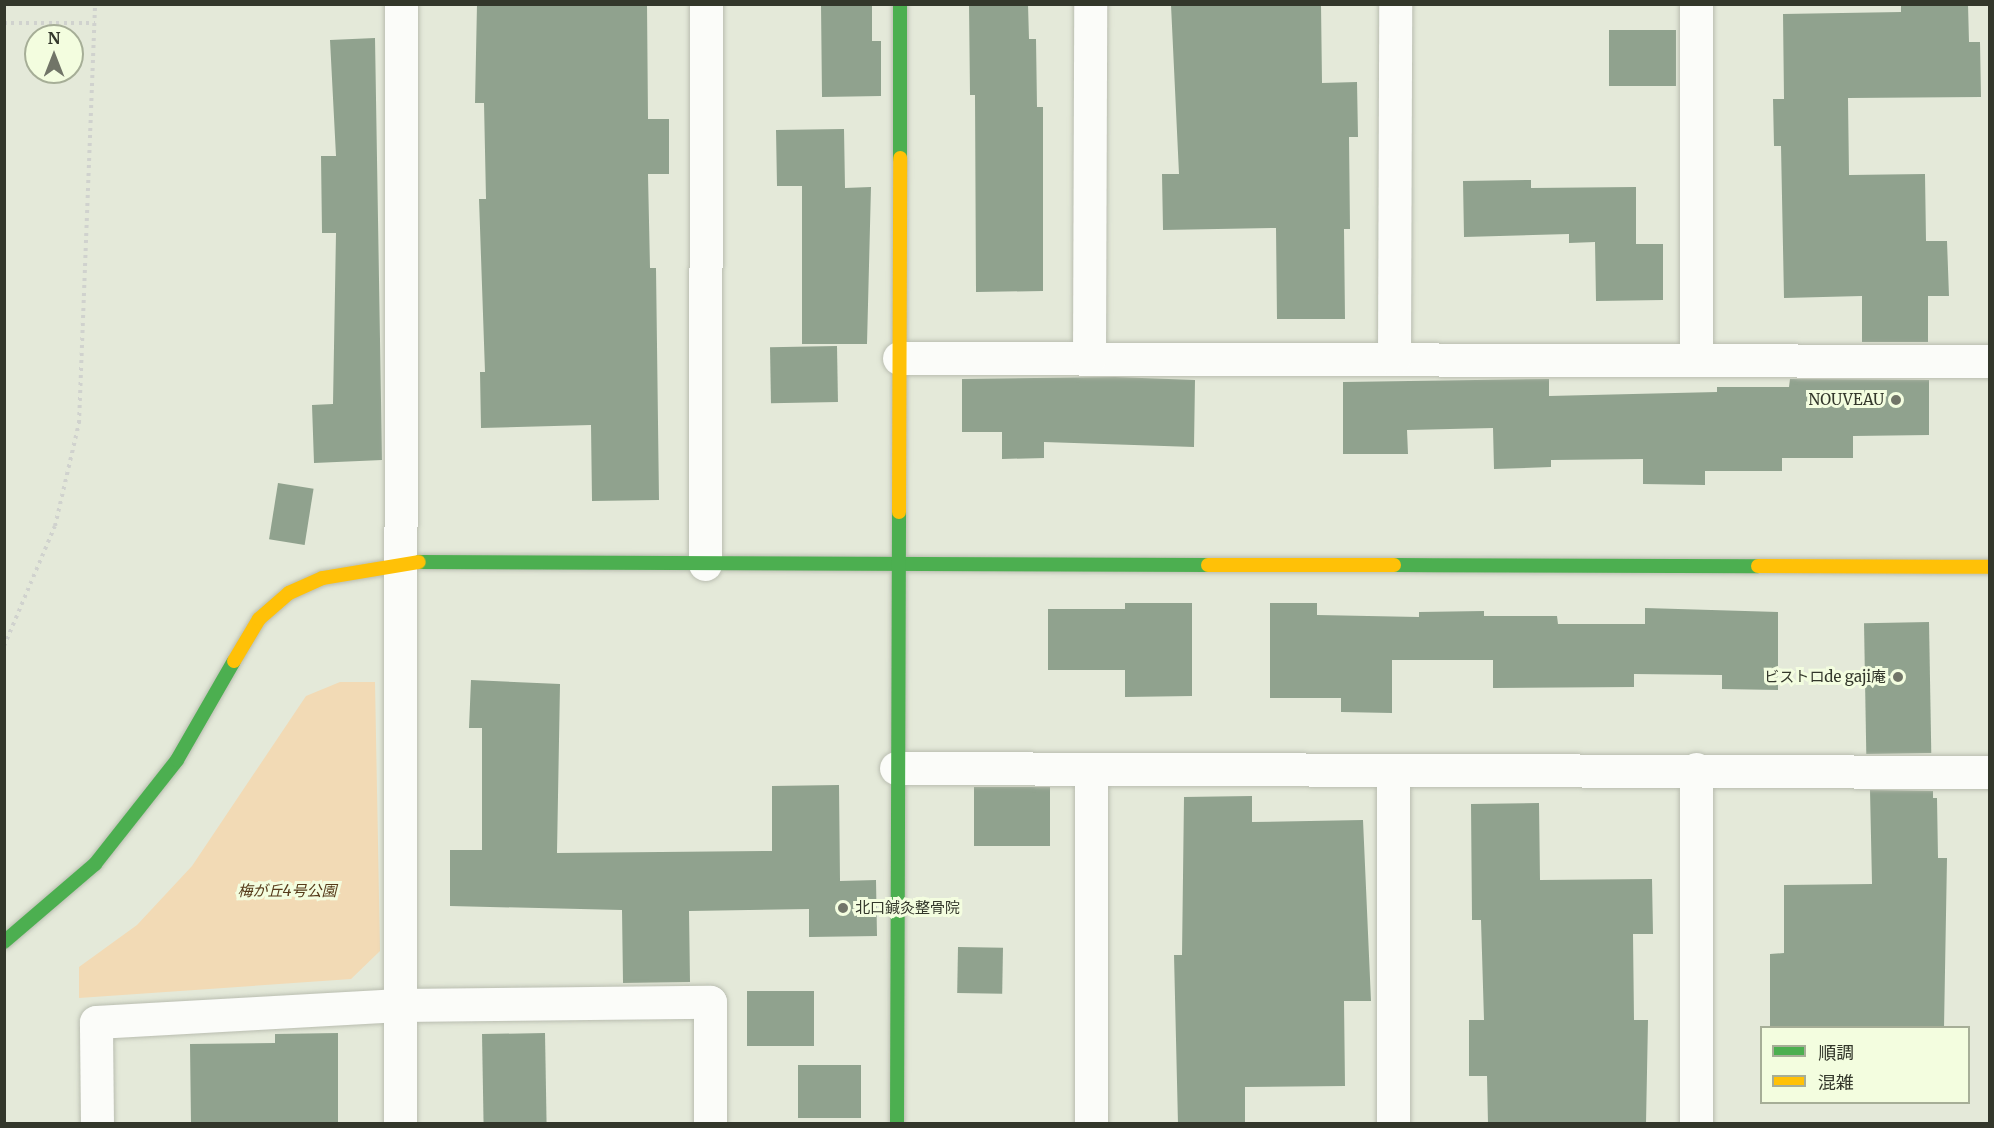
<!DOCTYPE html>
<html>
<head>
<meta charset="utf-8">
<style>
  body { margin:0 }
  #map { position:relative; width:1994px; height:1128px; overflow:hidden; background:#e4e9d9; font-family:Merriweather,"Noto Sans JP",serif }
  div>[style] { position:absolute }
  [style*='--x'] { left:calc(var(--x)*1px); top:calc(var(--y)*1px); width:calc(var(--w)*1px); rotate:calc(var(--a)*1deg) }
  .green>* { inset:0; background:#f2dab5 }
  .building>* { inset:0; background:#90a28e; transform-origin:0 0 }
  .path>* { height:4px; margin-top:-2px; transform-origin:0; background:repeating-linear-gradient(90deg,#d0d2ce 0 3px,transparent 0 7.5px) }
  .roads { filter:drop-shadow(0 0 2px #b9bdb0) drop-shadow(0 0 2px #b9bdb0) }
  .street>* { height:33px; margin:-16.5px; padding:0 16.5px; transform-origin:16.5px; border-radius:16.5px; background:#fbfcf9 }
  .fast>* { height:14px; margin:-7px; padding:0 7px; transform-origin:7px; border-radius:7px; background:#4caf50 }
  .slow>* { height:14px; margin:-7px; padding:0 7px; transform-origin:7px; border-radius:7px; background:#ffc107 }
  .dots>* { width:16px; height:16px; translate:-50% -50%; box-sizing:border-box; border:3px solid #f3fddf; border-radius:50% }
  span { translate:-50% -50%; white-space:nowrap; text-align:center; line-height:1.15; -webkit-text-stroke:6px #f3fddf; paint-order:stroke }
  .poi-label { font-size:15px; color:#33372b }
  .right { translate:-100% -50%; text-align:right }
  .left { translate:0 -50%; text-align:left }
  .park-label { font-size:15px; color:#563b1a; font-style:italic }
  .frame { position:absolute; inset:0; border:6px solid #33372b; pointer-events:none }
  .legend { position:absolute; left:1760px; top:1026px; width:210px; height:78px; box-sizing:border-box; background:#f3fddf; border:2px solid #a6ae97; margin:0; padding:8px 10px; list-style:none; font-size:18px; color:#33372b }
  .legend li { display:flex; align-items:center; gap:12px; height:30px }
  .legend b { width:30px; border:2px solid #a6ae97 }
  .north { position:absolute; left:24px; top:24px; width:60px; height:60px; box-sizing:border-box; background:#f3fddf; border:2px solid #a6ae97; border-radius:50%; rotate:0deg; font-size:16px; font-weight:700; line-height:24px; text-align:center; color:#33372b }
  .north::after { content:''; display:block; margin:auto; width:21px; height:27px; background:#717568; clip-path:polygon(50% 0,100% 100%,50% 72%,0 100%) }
</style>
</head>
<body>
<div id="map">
  <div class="green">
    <div style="clip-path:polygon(340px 682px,375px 682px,380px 951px,351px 979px,79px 998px,79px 967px,137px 925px,192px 866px,306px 696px)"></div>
  </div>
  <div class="building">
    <div style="clip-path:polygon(477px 4px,647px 4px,648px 119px,669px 119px,669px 174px,648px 174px,650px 268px,656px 268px,659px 500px,592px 501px,591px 425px,481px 428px,480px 372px,485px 372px,479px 199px,486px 199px,484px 103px,475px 103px)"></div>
    <div style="clip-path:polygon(821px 4px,872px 4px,872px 41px,881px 41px,881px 96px,822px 97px)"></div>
    <div style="clip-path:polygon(969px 4px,1028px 4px,1029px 39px,1036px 39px,1037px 107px,1043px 107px,1043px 291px,976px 292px,975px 95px,970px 95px)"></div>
    <div style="clip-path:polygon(1321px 4px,1322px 83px,1357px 82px,1358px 137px,1349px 137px,1350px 229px,1344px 229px,1345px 319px,1277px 319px,1276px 228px,1163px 230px,1162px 174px,1179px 174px,1171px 5px)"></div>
    <div style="clip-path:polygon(1901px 4px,1968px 4px,1969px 42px,1980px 42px,1981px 97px,1848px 98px,1849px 175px,1925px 174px,1926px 241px,1947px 241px,1949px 296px,1928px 296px,1928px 342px,1862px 342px,1862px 296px,1784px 298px,1781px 146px,1774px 146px,1773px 99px,1784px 99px,1783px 14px,1901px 12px)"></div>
    <div style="left:1609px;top:30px;width:67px;height:56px"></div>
    <div style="clip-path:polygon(375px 38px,382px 460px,314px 463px,312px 405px,333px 404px,336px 233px,322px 233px,321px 156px,336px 156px,330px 40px)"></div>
    <div style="clip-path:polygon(844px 129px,845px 188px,871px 187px,867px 344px,802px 344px,802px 186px,777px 186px,776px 130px)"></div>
    <div style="clip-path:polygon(1531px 180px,1531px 188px,1636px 187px,1636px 244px,1663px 244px,1663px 300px,1596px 301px,1595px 242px,1569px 243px,1569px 234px,1464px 237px,1463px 181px)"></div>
    <div style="left:837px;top:346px;width:56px;height:67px;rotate:89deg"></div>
    <div style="clip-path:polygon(1115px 377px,1195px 380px,1194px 447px,1044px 442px,1044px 458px,1002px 459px,1002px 432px,962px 432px,962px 379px)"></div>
    <div style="clip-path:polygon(1549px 379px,1549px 396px,1717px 392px,1717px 387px,1789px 387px,1790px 379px,1929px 380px,1929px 435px,1853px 436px,1853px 458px,1782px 458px,1782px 471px,1705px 471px,1705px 485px,1643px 484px,1643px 459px,1551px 460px,1551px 467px,1494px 469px,1493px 428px,1407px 430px,1408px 454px,1343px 454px,1343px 382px)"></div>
    <div style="left:278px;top:483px;width:36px;height:57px;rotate:9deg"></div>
    <div style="clip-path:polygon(1125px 603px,1192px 603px,1192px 696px,1125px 697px,1125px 670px,1048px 670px,1048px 609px,1125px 609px)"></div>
    <div style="clip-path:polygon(1270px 603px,1317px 603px,1317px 615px,1419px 617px,1419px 612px,1484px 611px,1484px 616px,1557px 616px,1558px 624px,1645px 624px,1645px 608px,1778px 612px,1778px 690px,1722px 689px,1722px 675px,1634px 674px,1634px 687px,1493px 688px,1493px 660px,1392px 660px,1392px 713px,1341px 712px,1341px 698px,1270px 698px)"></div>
    <div style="left:1929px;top:622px;width:131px;height:65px;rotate:89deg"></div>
    <div style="clip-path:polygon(471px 680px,560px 684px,557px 853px,772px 851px,772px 786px,839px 785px,840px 881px,876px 880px,877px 936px,809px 937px,809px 909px,689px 911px,690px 982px,623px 983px,622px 910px,450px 906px,450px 850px,482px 850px,482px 728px,469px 728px)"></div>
    <div style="left:974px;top:787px;width:76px;height:59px"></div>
    <div style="clip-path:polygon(1870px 790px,1933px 791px,1933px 798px,1937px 798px,1938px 858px,1947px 858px,1944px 1028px,1770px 1028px,1770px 954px,1784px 953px,1784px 885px,1872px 884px)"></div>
    <div style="clip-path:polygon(1252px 796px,1252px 822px,1363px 820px,1371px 1001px,1344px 1001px,1345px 1086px,1245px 1087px,1245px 1124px,1178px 1124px,1174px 955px,1182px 955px,1184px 797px)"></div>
    <div style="clip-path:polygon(1539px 803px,1540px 880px,1652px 879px,1653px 934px,1633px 934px,1634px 1020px,1648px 1020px,1646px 1124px,1488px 1124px,1487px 1076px,1469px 1076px,1469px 1020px,1484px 1020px,1481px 920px,1472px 920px,1471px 804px)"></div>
    <div style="left:958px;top:947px;width:45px;height:46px;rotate:1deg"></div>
    <div style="left:814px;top:991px;width:55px;height:67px;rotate:90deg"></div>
    <div style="clip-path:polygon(338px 1033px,338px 1124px,191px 1124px,190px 1044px,275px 1043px,275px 1034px)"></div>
    <div style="left:545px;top:1033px;width:91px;height:63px;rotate:89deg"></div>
    <div style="left:798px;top:1065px;width:63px;height:53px"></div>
  </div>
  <div class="path">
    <div style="--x:4;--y:23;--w:91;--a:0"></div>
    <div style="--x:4;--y:646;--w:130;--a:-67"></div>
    <div style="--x:55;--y:526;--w:106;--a:-76.9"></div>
    <div style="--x:79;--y:423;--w:419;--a:-87.8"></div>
  </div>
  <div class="roads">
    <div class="street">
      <div style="--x:899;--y:358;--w:1091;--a:0.16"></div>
      <div style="--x:1394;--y:358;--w:354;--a:-89.8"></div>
      <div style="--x:1089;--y:359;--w:355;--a:-89.8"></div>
      <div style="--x:1696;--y:360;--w:356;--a:-90"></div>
      <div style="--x:705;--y:564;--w:560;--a:-89.9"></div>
      <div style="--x:896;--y:768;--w:1094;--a:0.21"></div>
      <div style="--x:1091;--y:769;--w:355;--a:90"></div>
      <div style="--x:1393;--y:772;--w:352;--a:90"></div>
      <div style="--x:97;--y:1124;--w:102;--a:-90.6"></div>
      <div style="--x:96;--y:1022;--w:304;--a:-3.2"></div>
      <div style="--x:400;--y:1005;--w:310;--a:-0.6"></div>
      <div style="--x:710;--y:1002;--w:122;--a:90"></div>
      <div style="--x:400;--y:1124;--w:1120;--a:-89.95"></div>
      <div style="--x:1696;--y:1124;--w:355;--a:-90"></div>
    </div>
    <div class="fast">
      <div style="--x:900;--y:158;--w:154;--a:-90"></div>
      <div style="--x:419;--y:562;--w:789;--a:0.22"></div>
      <div style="--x:1394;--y:565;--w:364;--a:0.2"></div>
      <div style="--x:4;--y:942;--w:120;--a:-40.6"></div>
      <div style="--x:95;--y:864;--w:132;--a:-51.7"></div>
      <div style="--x:177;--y:760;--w:114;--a:-60.1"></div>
      <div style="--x:897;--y:1124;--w:612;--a:-89.81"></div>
    </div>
    <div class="slow">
      <div style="--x:899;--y:512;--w:354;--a:-89.8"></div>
      <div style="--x:1208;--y:565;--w:186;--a:0"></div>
      <div style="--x:1758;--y:566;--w:232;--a:0.2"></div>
      <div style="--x:234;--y:661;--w:49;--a:-59.2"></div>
      <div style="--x:259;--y:619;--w:40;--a:-41"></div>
      <div style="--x:289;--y:593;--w:37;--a:-24"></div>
      <div style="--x:323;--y:578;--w:97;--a:-9.5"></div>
    </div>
  </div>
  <div class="dots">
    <div style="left:1896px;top:400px;background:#717568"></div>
    <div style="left:1898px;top:677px;background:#717568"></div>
    <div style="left:843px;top:908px;background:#717568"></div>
  </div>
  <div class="poi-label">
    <span class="right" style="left:1884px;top:400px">NOUVEAU</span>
    <span class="right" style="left:1886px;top:677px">ビストロde gaji庵</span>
    <span class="left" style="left:855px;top:908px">北口鍼灸整骨院</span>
  </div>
  <div class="park-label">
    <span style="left:287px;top:891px">梅が丘4号公園</span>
  </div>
  <div class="frame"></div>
  <ul class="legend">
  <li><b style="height:8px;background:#4caf50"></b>順調</li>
  <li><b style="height:8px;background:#ffc107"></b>混雑</li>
  </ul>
  <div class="north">N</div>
</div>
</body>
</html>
